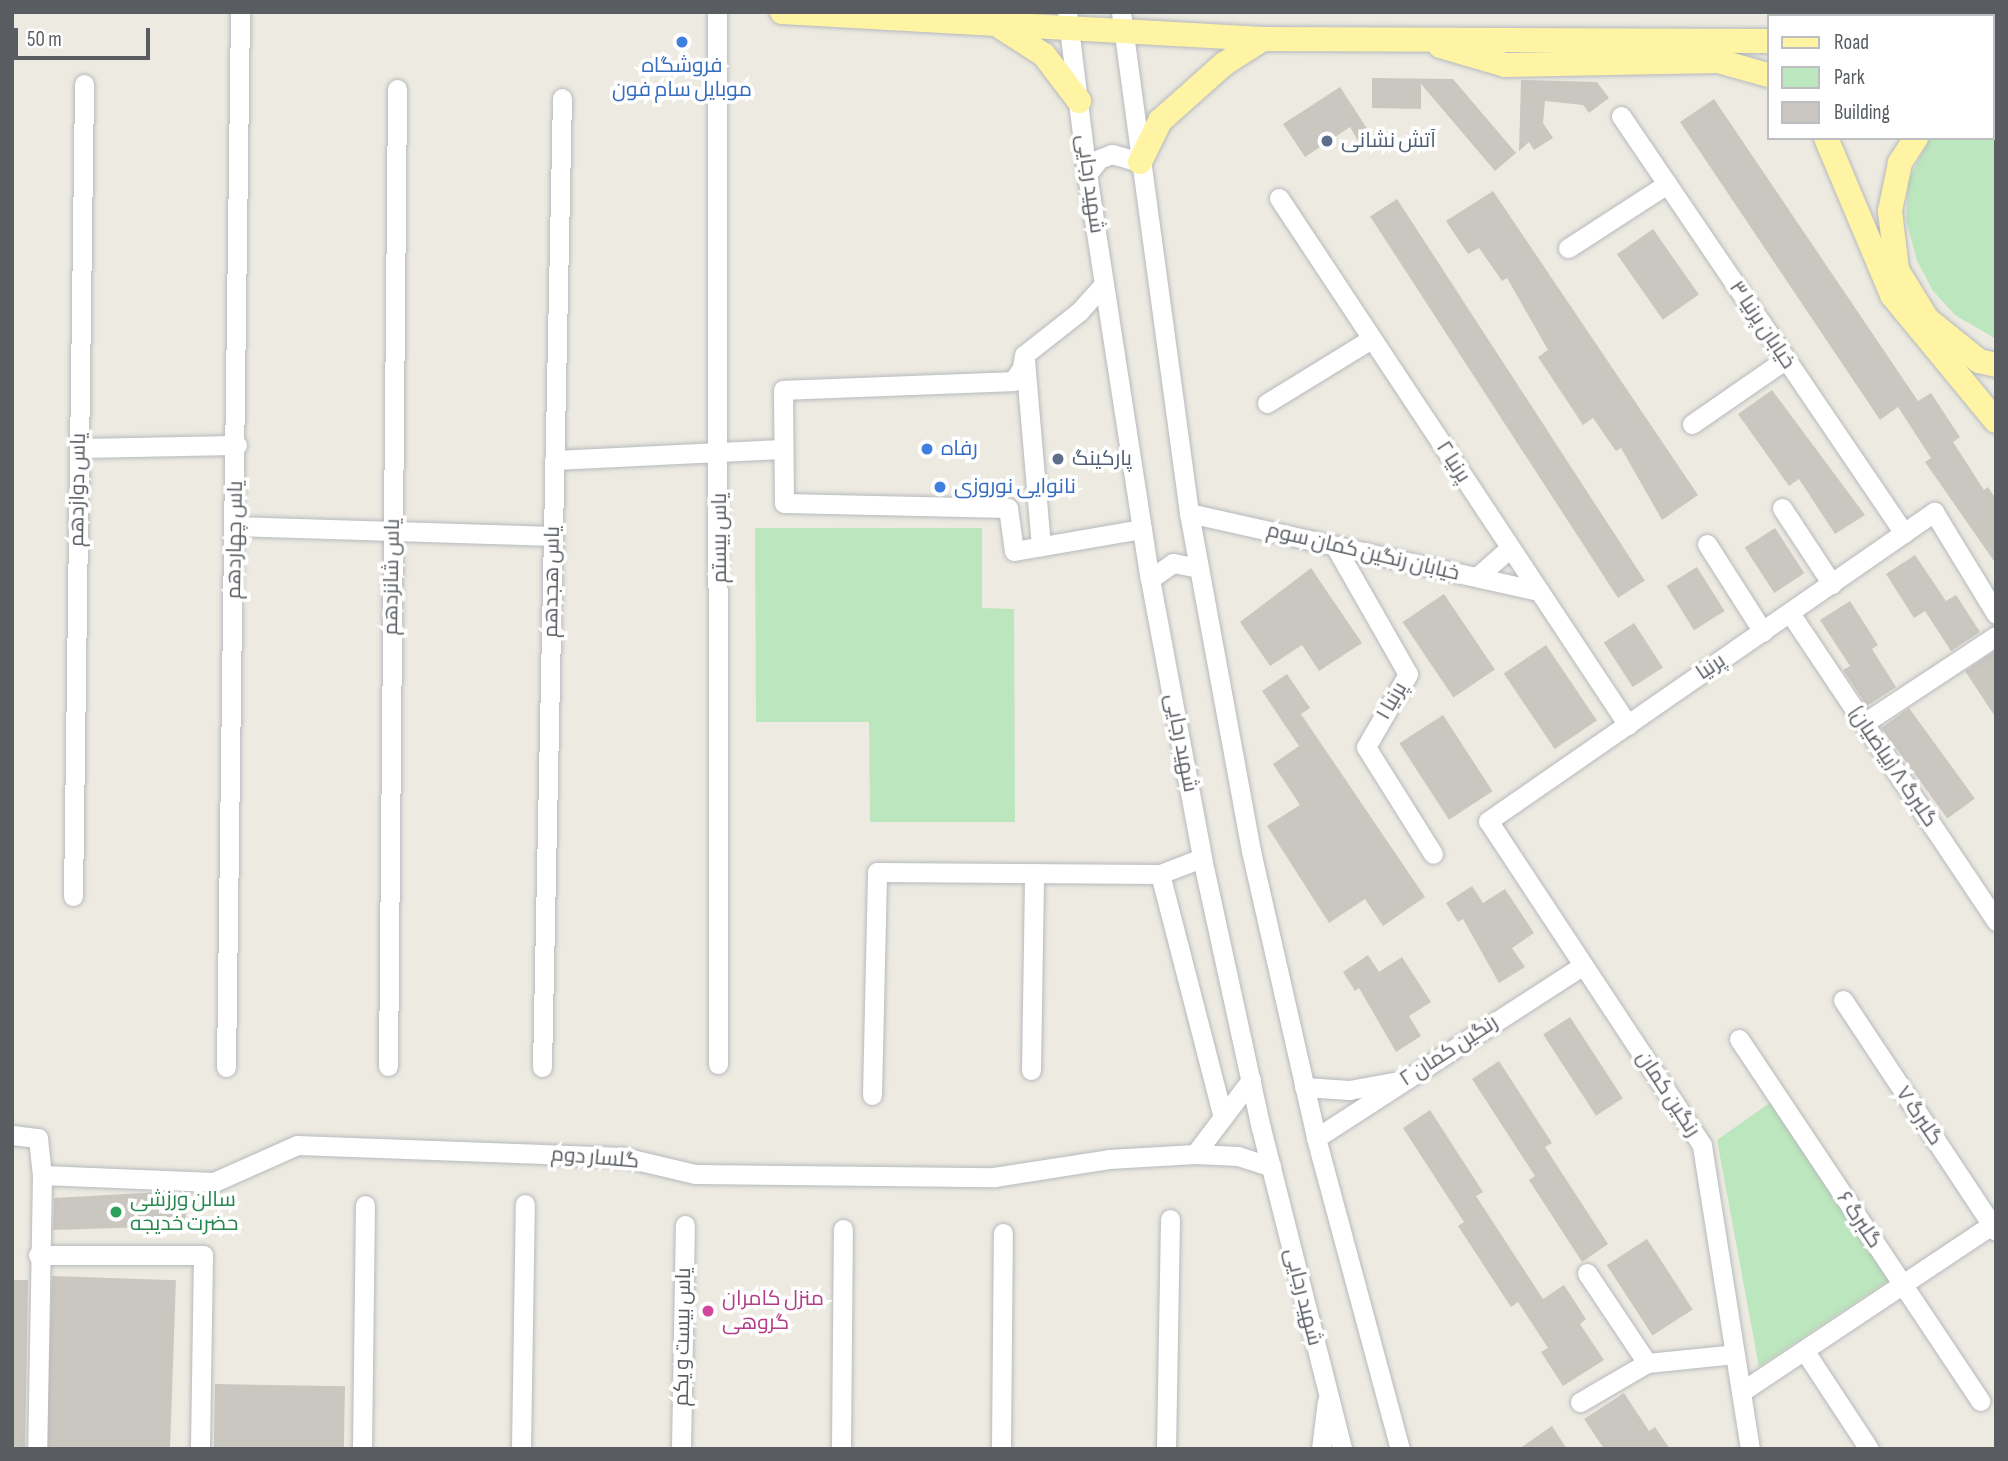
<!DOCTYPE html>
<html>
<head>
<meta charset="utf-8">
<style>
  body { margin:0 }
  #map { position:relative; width:2008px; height:1461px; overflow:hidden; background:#edebe1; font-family:"Sofia Sans Condensed",Cairo,sans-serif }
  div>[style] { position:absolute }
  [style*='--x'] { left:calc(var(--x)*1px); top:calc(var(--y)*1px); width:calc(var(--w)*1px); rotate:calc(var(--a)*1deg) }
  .green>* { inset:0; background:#bce6bd }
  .building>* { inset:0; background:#cac7c0; transform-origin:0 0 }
  .roads { filter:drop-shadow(0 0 2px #b6b9be) drop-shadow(0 0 2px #b6b9be) }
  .minor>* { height:19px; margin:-9.5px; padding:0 9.5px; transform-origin:9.5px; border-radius:9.5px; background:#fff }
  .major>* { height:24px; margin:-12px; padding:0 12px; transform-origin:12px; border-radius:12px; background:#fff3a4 }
  .dots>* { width:19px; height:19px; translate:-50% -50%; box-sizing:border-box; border:4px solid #fff; border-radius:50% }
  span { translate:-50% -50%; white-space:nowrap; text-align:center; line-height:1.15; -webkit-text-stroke:7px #fff; paint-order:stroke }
  .shop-label { font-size:21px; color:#366cbe }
  .left { translate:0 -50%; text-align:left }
  .service-label { font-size:21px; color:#4e5e75 }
  .street-label { font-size:21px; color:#595d62 }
  .leisure-label { font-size:21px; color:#27864d }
  .hotel-label { font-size:21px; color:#b23c85 }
  .frame { position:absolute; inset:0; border:14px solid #595d62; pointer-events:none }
  .legend { position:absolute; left:1767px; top:14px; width:228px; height:126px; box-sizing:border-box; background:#fff; border:2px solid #bdbec0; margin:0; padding:9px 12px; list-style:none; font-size:21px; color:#595d62 }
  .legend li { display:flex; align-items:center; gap:14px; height:35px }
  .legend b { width:35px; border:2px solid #bdbec0 }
  .scale { position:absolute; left:14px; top:28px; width:136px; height:32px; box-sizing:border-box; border:4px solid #595d62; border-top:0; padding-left:9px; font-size:21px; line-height:24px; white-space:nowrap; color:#595d62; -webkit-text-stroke:5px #fff; paint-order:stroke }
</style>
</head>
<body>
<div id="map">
  <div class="green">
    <div style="clip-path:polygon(1996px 80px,1996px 339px,1955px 315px,1933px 291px,1917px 261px,1906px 220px,1908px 181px,1930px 138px,1992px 138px)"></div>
    <div style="clip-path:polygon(755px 528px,982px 528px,982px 608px,1014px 609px,1015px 822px,870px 822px,869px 722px,756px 722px)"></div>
    <div style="clip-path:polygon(1771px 1102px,1891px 1279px,1759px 1367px,1717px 1140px)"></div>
  </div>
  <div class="building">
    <div style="clip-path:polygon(1372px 78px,1453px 79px,1516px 153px,1495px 171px,1421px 84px,1421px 109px,1372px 108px)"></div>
    <div style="clip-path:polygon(1521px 80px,1597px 82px,1609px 98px,1589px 113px,1583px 105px,1545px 101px,1543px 123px,1553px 138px,1534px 150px,1529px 142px,1519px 151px)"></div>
    <div style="clip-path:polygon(1340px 87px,1370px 133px,1358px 141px,1350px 127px,1305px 157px,1283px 124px)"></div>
    <div style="clip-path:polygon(1714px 99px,1918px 401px,1931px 393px,1960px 437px,1953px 442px,1984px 490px,1988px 487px,1996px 499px,1996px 564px,1925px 462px,1931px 458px,1898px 407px,1880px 420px,1680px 122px)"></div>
    <div style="clip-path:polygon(1493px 191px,1698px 495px,1662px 520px,1621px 448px,1616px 451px,1593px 418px,1583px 425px,1538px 357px,1548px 350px,1507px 278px,1502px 281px,1479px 248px,1468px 254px,1446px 221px)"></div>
    <div style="left:1397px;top:199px;width:455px;height:32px;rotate:57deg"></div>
    <div style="left:1653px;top:229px;width:80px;height:44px;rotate:55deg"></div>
    <div style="clip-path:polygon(1772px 390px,1865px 515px,1835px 534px,1799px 479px,1789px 486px,1738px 414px)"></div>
    <div style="left:1775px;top:528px;width:54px;height:36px;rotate:57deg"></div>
    <div style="clip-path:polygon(1915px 555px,1946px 601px,1956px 595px,1980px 632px,1951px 651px,1925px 611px,1914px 618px,1886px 574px)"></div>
    <div style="left:1697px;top:567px;width:52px;height:36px;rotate:58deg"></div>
    <div style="clip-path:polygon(1311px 568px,1362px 643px,1319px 671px,1302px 645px,1270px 666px,1240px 622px)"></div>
    <div style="left:1444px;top:594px;width:91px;height:50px;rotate:56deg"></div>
    <div style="clip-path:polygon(1850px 601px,1878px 645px,1872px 649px,1896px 687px,1867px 706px,1843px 670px,1850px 666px,1820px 620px)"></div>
    <div style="left:1634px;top:623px;width:53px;height:36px;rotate:57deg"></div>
    <div style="left:1546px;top:645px;width:91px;height:51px;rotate:56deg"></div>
    <div style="clip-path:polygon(1993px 652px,1996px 656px,1996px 718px,1965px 671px)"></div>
    <div style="clip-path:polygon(1287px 674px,1310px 708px,1301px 714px,1425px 897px,1383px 926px,1365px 899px,1329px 923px,1267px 826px,1300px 805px,1273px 764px,1299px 746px,1262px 691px)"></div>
    <div style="left:1909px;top:708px;width:112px;height:34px;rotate:54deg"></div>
    <div style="left:1443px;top:715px;width:91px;height:52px;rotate:57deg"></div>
    <div style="clip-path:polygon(1472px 886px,1483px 903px,1505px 889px,1534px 933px,1512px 948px,1525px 967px,1499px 983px,1463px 919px,1458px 922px,1446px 903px)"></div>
    <div style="clip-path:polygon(1368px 955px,1379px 972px,1402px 957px,1431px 1002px,1409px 1016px,1421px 1036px,1396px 1052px,1359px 988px,1355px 991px,1343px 972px)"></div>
    <div style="left:1570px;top:1017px;width:97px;height:32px;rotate:57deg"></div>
    <div style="clip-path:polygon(1499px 1061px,1552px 1143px,1545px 1147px,1608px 1244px,1582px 1262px,1529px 1180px,1535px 1176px,1472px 1079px)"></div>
    <div style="clip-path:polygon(1430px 1110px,1483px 1192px,1476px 1196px,1543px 1299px,1564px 1285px,1586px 1319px,1580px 1324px,1604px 1360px,1563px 1386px,1541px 1352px,1548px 1348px,1518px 1302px,1511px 1307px,1458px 1226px,1464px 1222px,1403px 1128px)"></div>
    <div style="clip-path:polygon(160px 1192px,190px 1193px,184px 1226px,53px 1230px,54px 1198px)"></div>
    <div style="left:1647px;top:1239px;width:84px;height:48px;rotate:57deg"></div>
    <div style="left:52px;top:1276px;width:124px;height:173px;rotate:2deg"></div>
    <div style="clip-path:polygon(12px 1280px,28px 1280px,25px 1449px,12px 1449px)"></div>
    <div style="left:215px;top:1384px;width:130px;height:65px;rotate:1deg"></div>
    <div style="clip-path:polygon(1624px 1393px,1649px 1431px,1655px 1427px,1670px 1449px,1604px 1449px,1584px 1419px)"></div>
    <div style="clip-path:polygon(1552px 1426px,1567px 1449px,1519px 1449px)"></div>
  </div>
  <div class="roads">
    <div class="minor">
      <div style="--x:717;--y:12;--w:1052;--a:89.95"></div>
      <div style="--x:1067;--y:12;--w:163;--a:83"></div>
      <div style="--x:1087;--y:174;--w:410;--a:81.2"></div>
      <div style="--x:1150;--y:579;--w:284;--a:79.4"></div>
      <div style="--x:1202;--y:858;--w:276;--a:77.7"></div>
      <div style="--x:1261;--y:1128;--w:331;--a:75.8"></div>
      <div style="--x:1121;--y:12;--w:506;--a:82.27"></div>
      <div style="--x:1189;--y:513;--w:344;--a:79.6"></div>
      <div style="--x:1251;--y:851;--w:294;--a:77.2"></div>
      <div style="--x:1316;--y:1138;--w:322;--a:74.9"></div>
      <div style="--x:1621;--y:116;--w:504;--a:55.84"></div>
      <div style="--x:1087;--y:174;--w:19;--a:-51"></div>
      <div style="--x:1099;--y:159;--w:14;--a:-21"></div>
      <div style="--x:1112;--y:154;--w:29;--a:16"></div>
      <div style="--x:1279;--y:198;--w:632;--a:56.49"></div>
      <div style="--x:1568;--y:248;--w:118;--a:-32.9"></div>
      <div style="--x:1104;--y:284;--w:36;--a:132"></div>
      <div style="--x:1080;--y:311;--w:71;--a:141.8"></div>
      <div style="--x:1024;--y:355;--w:13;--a:99"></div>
      <div style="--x:1022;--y:368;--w:16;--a:125"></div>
      <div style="--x:1013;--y:381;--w:230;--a:177.8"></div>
      <div style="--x:783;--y:390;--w:113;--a:89.5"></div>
      <div style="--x:784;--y:503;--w:224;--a:1.3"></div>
      <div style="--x:1008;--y:508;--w:43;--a:82.1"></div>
      <div style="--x:1014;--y:551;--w:130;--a:-9.8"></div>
      <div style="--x:1025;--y:360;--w:187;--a:85.1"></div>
      <div style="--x:1267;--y:403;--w:122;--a:-31.6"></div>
      <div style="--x:1692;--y:424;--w:114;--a:-34.7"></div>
      <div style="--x:79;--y:448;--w:158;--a:-1.1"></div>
      <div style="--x:554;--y:460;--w:228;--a:-2.8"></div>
      <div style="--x:1782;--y:508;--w:91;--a:56.7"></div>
      <div style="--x:1189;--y:513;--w:358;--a:12.6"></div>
      <div style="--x:235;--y:526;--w:318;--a:1.8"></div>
      <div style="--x:1707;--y:544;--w:104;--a:57.5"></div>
      <div style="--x:1335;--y:546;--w:147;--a:60.3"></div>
      <div style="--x:1408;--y:674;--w:84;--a:119.9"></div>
      <div style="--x:1366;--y:747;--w:126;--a:57.9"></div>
      <div style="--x:1477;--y:577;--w:44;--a:-41.3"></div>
      <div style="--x:1150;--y:579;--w:28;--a:-35"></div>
      <div style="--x:1173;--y:563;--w:26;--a:11"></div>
      <div style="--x:1790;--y:613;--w:371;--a:56.2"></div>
      <div style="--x:1864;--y:723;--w:158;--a:-33.4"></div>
      <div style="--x:1160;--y:874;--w:251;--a:75.5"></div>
      <div style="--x:73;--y:896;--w:812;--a:-89.22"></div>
      <div style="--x:1843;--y:1000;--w:277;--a:56.5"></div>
      <div style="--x:1739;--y:1039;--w:435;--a:56.3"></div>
      <div style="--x:388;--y:1066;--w:977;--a:-89.47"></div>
      <div style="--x:226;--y:1067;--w:1055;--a:-89.24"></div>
      <div style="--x:542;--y:1067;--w:969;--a:-88.82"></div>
      <div style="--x:1031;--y:1070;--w:197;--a:-89.1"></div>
      <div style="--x:1251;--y:1080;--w:93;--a:127.1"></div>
      <div style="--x:1195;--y:1154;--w:43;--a:2.7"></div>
      <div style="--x:1238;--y:1156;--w:35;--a:18"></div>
      <div style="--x:1304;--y:1087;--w:45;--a:3.8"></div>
      <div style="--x:1349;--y:1090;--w:46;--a:-10.1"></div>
      <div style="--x:872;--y:1095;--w:223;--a:-88.7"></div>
      <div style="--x:877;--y:872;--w:283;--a:0.4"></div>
      <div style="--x:1160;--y:874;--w:45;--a:-20.9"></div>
      <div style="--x:12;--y:1135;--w:26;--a:7"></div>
      <div style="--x:38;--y:1138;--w:37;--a:84"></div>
      <div style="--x:42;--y:1175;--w:274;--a:91"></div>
      <div style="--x:1316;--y:1138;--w:318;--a:-32.9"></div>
      <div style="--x:42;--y:1175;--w:172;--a:2.3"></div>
      <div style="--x:214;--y:1182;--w:91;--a:-24"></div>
      <div style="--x:297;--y:1145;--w:326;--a:2.1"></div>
      <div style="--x:623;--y:1157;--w:74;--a:13.3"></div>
      <div style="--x:695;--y:1174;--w:299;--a:0.6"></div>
      <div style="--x:994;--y:1177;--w:116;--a:-8.9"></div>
      <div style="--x:1109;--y:1159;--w:86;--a:-3.3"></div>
      <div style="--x:38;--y:1255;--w:165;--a:0"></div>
      <div style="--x:203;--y:1255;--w:194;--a:90.9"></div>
      <div style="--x:1587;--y:1273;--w:108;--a:56.3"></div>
      <div style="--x:1647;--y:1363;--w:88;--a:-5.8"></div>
      <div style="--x:1804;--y:1350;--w:118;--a:56.7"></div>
      <div style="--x:1741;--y:1392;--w:301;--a:-33.7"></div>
      <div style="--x:1580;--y:1402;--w:78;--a:-30.2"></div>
      <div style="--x:362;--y:1449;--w:244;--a:-89.3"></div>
      <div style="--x:521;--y:1449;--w:245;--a:-89.1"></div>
      <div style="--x:681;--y:1449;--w:224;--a:-89"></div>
      <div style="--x:841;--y:1449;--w:220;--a:-89.5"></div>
      <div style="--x:1001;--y:1449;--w:216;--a:-89.5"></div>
      <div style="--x:1166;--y:1449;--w:230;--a:-89"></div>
      <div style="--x:1321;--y:1449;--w:48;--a:-82.9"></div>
      <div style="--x:1750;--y:1449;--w:308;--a:-99"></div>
      <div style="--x:1702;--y:1145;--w:388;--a:-123.4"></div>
      <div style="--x:1488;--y:821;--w:543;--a:-34.72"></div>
      <div style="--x:1934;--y:512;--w:119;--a:58.7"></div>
    </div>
    <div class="major">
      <div style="--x:782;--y:12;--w:482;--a:3.2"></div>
      <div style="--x:1263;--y:39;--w:505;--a:0.23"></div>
      <div style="--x:1002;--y:28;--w:50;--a:32.7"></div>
      <div style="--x:1044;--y:55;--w:58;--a:52.7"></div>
      <div style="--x:1992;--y:44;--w:4;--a:0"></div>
      <div style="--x:1440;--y:46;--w:68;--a:16.3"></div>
      <div style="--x:1505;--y:65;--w:213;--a:-1.1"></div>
      <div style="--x:1718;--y:61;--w:52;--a:15.6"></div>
      <div style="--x:1992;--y:67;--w:4;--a:-14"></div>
      <div style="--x:1826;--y:138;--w:170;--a:67.2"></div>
      <div style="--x:1892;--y:295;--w:163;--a:50.5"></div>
      <div style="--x:1916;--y:138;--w:30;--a:123"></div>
      <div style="--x:1900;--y:163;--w:49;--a:101.8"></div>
      <div style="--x:1890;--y:211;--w:59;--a:83.2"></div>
      <div style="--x:1897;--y:270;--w:57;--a:58.5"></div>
      <div style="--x:1927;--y:319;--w:67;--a:38.9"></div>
      <div style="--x:1979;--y:361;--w:17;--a:13"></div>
      <div style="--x:1140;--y:162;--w:46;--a:-64"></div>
      <div style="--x:1160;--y:121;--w:86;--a:-41.7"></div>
      <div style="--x:1224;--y:64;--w:46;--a:-32.7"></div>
    </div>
  </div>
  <div class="dots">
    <div style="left:682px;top:42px;background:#3f7fe0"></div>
    <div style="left:1327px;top:141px;background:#5c6f8a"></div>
    <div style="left:927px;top:449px;background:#3f7fe0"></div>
    <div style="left:1058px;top:459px;background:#5c6f8a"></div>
    <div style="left:940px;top:487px;background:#3f7fe0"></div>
    <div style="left:116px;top:1212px;background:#2e9e5b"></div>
    <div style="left:708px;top:1311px;background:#d1479c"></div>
  </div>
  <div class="shop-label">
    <span style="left:682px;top:78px">فروشگاه<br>موبایل سام فون</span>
    <span class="left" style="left:941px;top:449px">رفاه</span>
    <span class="left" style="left:954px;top:487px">نانوایی نوروزی</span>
  </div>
  <div class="service-label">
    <span class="left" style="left:1341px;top:141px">آتش نشانی</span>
    <span class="left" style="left:1072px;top:459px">پارکینگ</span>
  </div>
  <div class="street-label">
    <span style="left:1090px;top:184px;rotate:82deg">شهید رجایی</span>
    <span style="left:1762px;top:325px;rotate:56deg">خیابان پرنیا ۳</span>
    <span style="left:1453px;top:462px;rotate:57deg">پرنیا ۲</span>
    <span style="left:78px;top:490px;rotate:-89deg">یاس دوازدهم</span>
    <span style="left:720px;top:538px;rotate:-90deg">یاس بیستم</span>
    <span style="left:235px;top:540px;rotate:-89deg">یاس چهاردهم</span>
    <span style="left:1363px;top:552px;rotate:13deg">خیابان رنگین کمان سوم</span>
    <span style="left:392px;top:577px;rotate:-89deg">یاس شانزدهم</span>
    <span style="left:552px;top:582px;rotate:-89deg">یاس هجدهم</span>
    <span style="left:1711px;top:667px;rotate:-34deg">پرنیا</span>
    <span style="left:1392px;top:701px;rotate:-60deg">پرنیا ۱</span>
    <span style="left:1181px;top:743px;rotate:79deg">شهید رجایی</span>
    <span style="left:1893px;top:767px;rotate:56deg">گلبرگ ۸ (بیاضیان)</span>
    <span style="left:1449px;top:1051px;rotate:-33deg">رنگین کمان ۲</span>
    <span style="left:1668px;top:1094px;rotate:57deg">رنگین کمان</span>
    <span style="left:1919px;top:1116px;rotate:56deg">گلبرگ ۷</span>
    <span style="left:595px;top:1158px;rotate:5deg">گلسار دوم</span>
    <span style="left:1859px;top:1220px;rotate:56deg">گلبرگ ۶</span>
    <span style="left:1303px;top:1297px;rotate:76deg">شهید رجایی</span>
    <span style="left:683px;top:1337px;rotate:-89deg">یاس بیست و یکم</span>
  </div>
  <div class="leisure-label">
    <span class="left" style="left:130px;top:1212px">سالن ورزشی<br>حضرت خدیجه</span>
  </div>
  <div class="hotel-label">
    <span class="left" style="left:722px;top:1311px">منزل کامران<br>گروهی</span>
  </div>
  <div class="frame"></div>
  <ul class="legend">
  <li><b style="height:9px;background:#fff3a4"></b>Road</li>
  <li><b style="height:19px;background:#bce6bd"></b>Park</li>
  <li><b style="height:19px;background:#cac7c0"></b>Building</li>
  </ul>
  <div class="scale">50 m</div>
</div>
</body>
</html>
